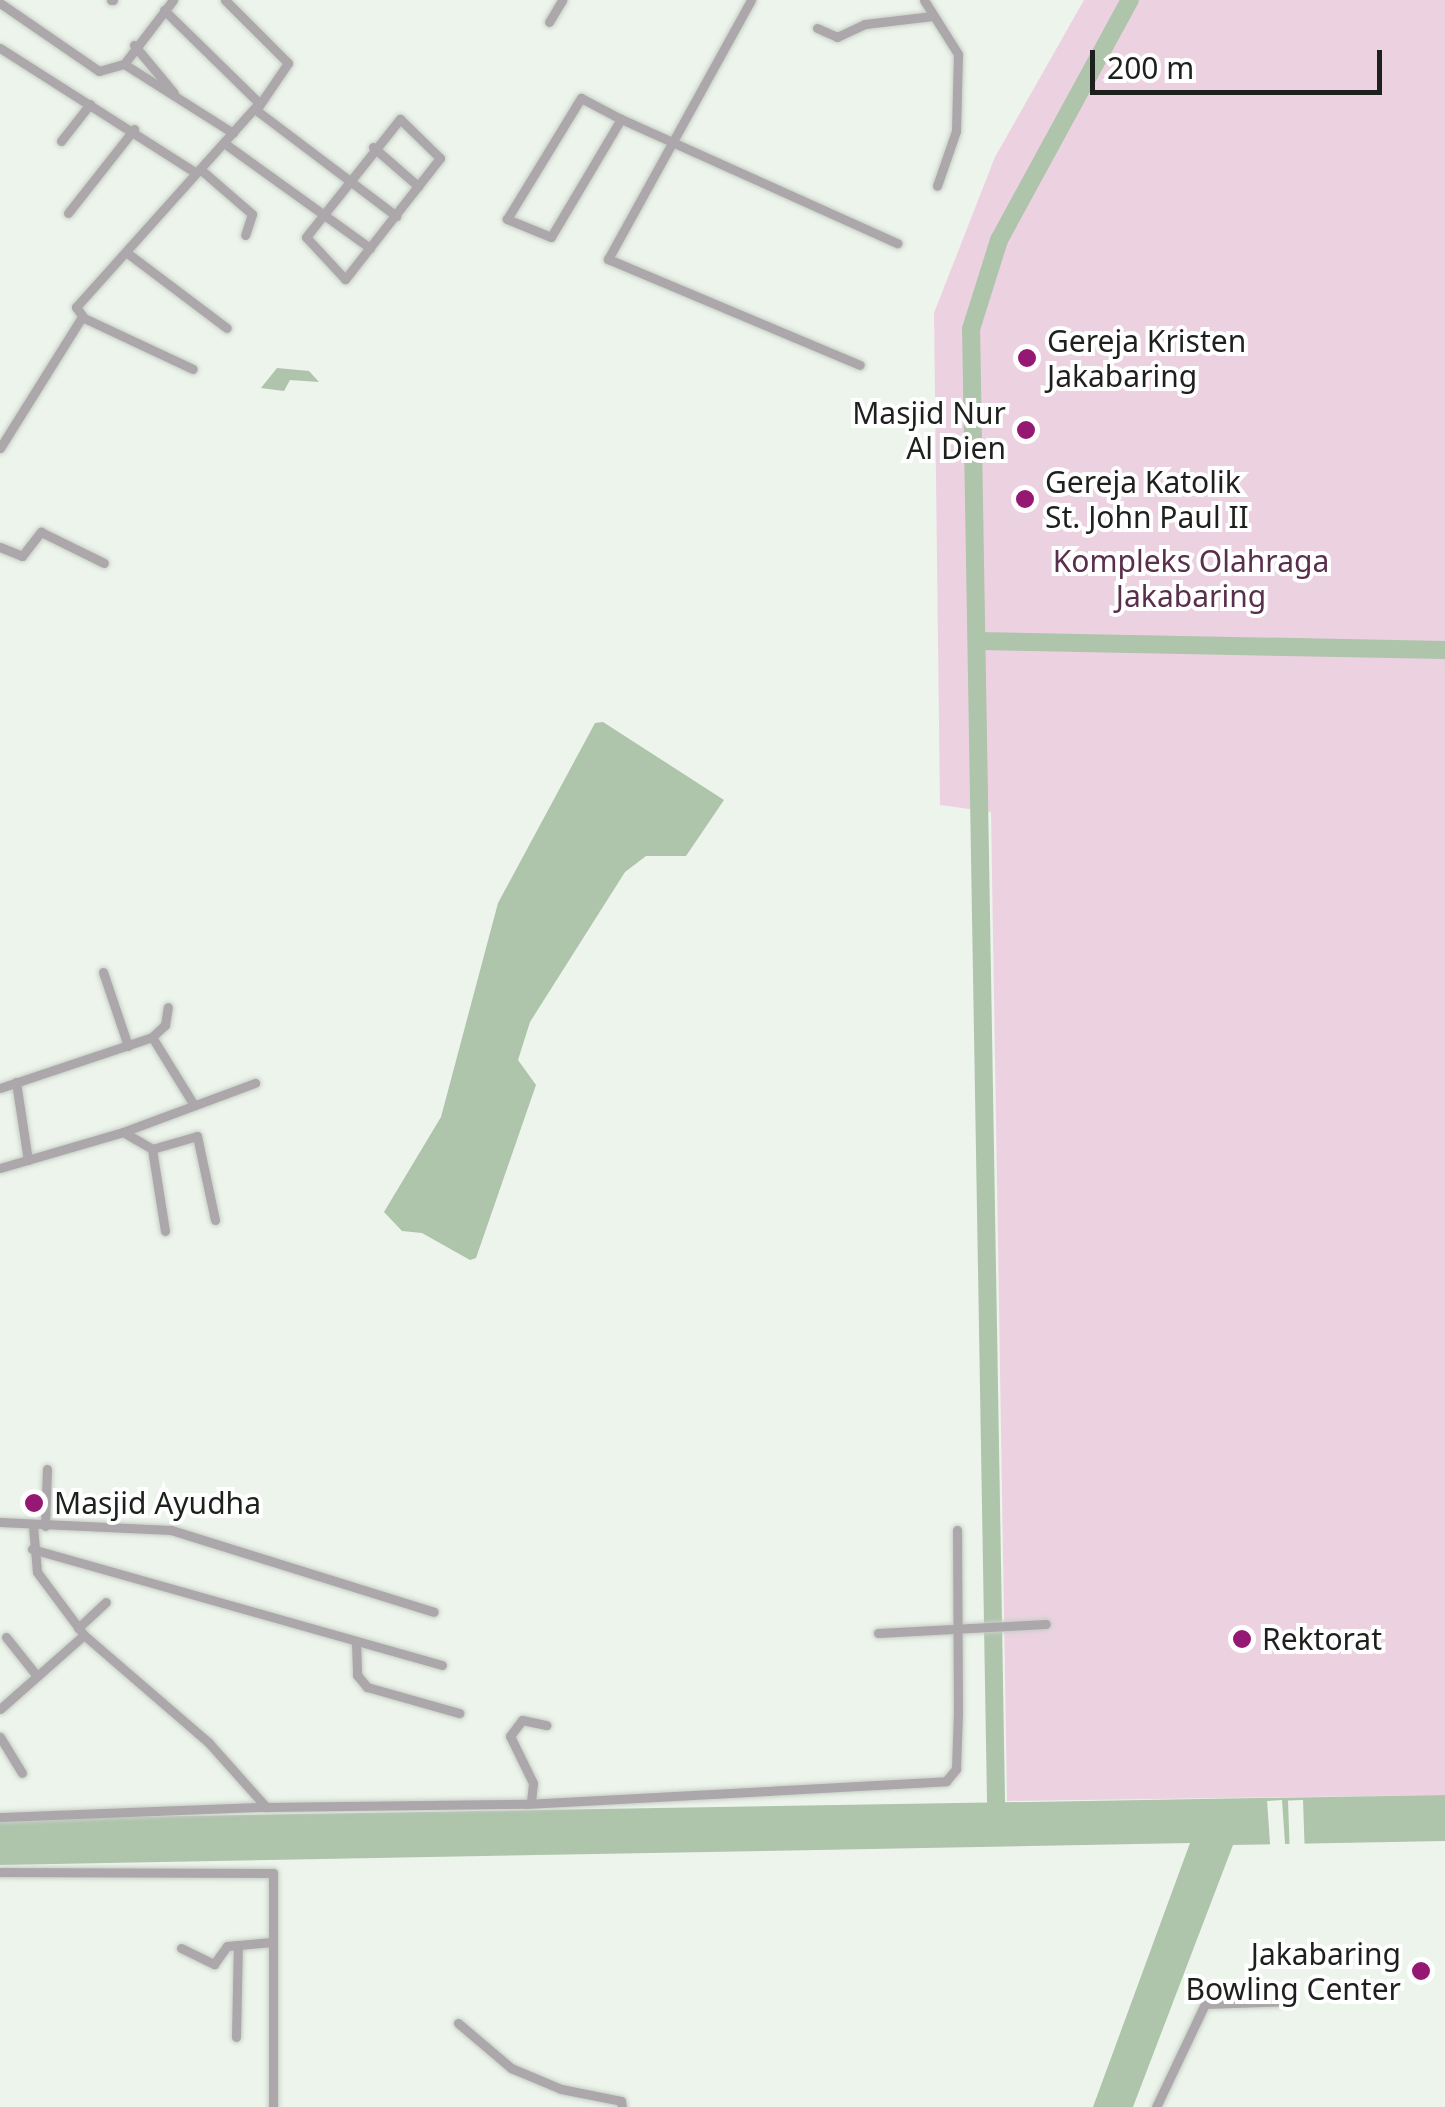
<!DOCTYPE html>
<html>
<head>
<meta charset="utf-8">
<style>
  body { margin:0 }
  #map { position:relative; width:1445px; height:2107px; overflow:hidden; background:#ecf4eb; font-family:"Noto Sans",sans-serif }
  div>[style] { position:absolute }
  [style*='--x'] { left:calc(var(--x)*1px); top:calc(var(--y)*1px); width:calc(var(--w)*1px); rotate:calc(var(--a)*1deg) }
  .green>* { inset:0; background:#ecd2e1 }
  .water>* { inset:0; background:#aec4ab }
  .pier>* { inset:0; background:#ecf4eb; transform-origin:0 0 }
  .river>* { height:18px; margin:-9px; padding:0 9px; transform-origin:9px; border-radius:9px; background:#aec4ab }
  .roads { filter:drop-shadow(0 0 2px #c7cec6) drop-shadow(0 0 2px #c7cec6) }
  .minor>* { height:9px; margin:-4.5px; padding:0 4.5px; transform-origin:4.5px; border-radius:4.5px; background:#aca7aa }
  .dots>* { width:28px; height:28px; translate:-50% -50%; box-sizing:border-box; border:5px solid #fff; border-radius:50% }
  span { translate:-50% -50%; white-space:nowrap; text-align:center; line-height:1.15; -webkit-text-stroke:8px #fff; paint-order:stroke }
  .poi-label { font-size:30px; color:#1e201d }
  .left { translate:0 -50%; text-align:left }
  .right { translate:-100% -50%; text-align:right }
  .park-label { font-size:30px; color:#5a2f4b }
  .scale { position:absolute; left:1090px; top:50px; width:292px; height:45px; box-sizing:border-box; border:5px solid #1e201d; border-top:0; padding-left:12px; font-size:30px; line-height:35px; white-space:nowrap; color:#1e201d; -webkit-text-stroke:8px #fff; paint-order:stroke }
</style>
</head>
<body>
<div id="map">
  <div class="green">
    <div style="clip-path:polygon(1084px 0,1445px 0,1445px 1795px,1007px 1801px,991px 812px,940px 805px,934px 313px,995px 157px)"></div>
  </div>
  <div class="water">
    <div style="clip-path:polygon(277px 368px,309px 371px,319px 382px,290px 380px,284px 391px,261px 388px)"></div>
    <div style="clip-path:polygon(603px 722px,724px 800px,686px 856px,646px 856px,625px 872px,530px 1022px,518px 1060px,536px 1085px,476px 1258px,470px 1260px,422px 1233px,402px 1231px,384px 1212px,441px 1117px,498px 903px,595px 723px)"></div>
    <div style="clip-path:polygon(1445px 1795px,1445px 1841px,1233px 1845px,1133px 2107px,1093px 2107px,1190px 1843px,0 1865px,0 1819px)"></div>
  </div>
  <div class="pier">
    <div style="left:1282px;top:1800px;width:49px;height:15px;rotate:86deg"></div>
    <div style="left:1303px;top:1800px;width:48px;height:15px;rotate:88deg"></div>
  </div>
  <div class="river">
    <div style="--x:977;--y:641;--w:468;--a:1.1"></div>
    <div style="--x:996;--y:1801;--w:1472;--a:-90.97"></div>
    <div style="--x:971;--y:329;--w:93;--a:-72.5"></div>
    <div style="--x:999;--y:240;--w:273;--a:-61.4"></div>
  </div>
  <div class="roads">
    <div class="minor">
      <div style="--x:111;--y:0;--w:2;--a:0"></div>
      <div style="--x:225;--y:0;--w:89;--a:45"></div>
      <div style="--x:288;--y:63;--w:57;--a:124.2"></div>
      <div style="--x:256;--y:110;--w:176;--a:37.1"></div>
      <div style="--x:751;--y:0;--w:296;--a:118.9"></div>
      <div style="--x:608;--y:259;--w:273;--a:22.8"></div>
      <div style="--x:924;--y:0;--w:64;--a:57.8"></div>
      <div style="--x:958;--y:54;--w:77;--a:91.5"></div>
      <div style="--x:956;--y:131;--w:58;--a:109.1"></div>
      <div style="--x:0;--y:3;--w:120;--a:34.5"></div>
      <div style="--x:99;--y:71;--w:26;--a:-16"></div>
      <div style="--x:124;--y:64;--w:129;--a:32.3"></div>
      <div style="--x:164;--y:10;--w:133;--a:44.4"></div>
      <div style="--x:259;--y:103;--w:274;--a:131.9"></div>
      <div style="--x:76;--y:307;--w:14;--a:54"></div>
      <div style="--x:84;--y:318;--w:120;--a:25.1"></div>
      <div style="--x:549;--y:22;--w:26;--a:-59"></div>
      <div style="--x:817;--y:28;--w:22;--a:24"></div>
      <div style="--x:837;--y:37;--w:31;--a:-25"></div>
      <div style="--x:865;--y:24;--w:68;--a:-6.7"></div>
      <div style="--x:134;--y:45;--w:62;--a:50.2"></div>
      <div style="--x:0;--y:48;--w:232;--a:32.5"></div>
      <div style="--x:124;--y:64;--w:81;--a:-52.6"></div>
      <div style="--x:581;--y:98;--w:45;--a:27.7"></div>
      <div style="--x:621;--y:119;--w:137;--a:120.7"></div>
      <div style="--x:551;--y:237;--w:48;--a:-157.8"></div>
      <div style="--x:507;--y:219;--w:142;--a:-58.6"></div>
      <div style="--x:400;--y:119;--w:56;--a:44.3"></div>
      <div style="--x:440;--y:158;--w:154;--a:128.1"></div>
      <div style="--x:345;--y:279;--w:57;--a:-132.9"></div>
      <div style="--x:306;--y:237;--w:151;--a:-51.5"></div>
      <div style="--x:621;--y:119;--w:303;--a:24.2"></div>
      <div style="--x:61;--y:141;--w:47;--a:-51.9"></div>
      <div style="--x:224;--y:143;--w:180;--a:35.7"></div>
      <div style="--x:373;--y:147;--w:60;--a:40.9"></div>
      <div style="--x:200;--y:169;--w:69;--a:40.9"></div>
      <div style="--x:252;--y:214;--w:22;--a:108"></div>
      <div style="--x:68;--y:213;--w:107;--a:-51.8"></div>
      <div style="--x:126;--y:252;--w:126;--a:37"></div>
      <div style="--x:0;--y:448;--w:155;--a:-58"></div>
      <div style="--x:0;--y:547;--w:24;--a:22"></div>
      <div style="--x:22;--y:556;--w:31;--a:-52"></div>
      <div style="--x:41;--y:532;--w:70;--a:26.2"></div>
      <div style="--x:103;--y:972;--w:78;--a:71.3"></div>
      <div style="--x:152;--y:1037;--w:80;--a:58.3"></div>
      <div style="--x:16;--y:1082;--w:79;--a:81.3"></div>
      <div style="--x:0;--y:1088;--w:160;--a:-18.5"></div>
      <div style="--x:152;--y:1037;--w:18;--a:-43"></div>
      <div style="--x:165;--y:1025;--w:18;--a:-81"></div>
      <div style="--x:123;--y:1132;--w:141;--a:-20.4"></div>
      <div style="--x:152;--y:1149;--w:83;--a:81"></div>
      <div style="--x:0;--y:1168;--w:128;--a:-16.3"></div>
      <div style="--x:123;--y:1132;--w:34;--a:30"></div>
      <div style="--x:152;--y:1149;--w:47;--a:-16.1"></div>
      <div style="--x:197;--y:1136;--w:86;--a:77.9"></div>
      <div style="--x:0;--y:1522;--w:171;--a:2.7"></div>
      <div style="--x:171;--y:1530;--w:275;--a:17.3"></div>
      <div style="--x:33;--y:1526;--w:46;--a:85"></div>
      <div style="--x:37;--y:1572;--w:79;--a:53.3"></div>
      <div style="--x:84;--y:1635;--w:165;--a:40.8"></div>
      <div style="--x:209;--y:1743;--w:86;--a:48.3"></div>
      <div style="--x:266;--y:1807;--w:260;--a:-0.7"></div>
      <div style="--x:526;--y:1804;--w:421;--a:-3.1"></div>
      <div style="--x:946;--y:1781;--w:16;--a:-50"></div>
      <div style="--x:956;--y:1769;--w:57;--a:-88"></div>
      <div style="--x:958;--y:1712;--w:182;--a:-90.3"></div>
      <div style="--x:45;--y:1526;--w:57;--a:-88"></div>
      <div style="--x:32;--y:1549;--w:426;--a:15.8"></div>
      <div style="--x:78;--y:1628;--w:38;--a:-43"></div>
      <div style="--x:878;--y:1633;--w:168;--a:-3.1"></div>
      <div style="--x:6;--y:1637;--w:50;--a:51.5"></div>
      <div style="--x:356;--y:1642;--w:33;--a:88"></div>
      <div style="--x:357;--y:1675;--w:16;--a:50"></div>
      <div style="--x:367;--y:1687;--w:96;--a:15.8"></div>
      <div style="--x:0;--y:1709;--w:112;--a:-41.4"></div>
      <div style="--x:0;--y:1737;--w:42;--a:58.6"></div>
      <div style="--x:531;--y:1802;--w:19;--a:-84"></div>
      <div style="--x:533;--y:1783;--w:52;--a:-116.1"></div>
      <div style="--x:510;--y:1736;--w:20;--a:-53"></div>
      <div style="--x:522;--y:1720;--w:25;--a:12"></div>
      <div style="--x:0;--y:1817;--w:266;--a:-2.2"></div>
      <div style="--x:0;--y:1872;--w:273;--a:0.2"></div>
      <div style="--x:273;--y:1873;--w:234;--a:90"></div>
      <div style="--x:181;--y:1948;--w:37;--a:26"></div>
      <div style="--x:214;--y:1964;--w:22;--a:-54"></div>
      <div style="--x:227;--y:1946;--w:45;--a:-5.1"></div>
      <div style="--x:458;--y:2023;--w:70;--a:40.3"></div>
      <div style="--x:511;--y:2068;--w:54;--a:22.8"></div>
      <div style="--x:561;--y:2089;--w:61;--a:11.3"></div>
      <div style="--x:621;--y:2101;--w:6;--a:81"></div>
      <div style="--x:236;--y:2037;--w:92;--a:-88.8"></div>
      <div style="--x:1156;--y:2107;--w:114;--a:-64.6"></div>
      <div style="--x:1205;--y:2004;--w:87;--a:-2"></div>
    </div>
  </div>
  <div class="dots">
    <div style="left:1027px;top:358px;background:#951873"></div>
    <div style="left:1026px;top:430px;background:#951873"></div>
    <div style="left:1025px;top:499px;background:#951873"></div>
    <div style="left:34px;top:1503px;background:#951873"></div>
    <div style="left:1242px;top:1639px;background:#951873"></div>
    <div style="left:1421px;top:1971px;background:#951873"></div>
  </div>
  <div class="poi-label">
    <span class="left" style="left:1047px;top:358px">Gereja Kristen<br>Jakabaring</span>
    <span class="right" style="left:1006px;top:430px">Masjid Nur<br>Al Dien</span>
    <span class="left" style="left:1045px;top:499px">Gereja Katolik<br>St. John Paul II</span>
    <span class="left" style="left:54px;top:1503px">Masjid Ayudha</span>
    <span class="left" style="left:1262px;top:1639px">Rektorat</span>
    <span class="right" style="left:1401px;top:1971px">Jakabaring<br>Bowling Center</span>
  </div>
  <div class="park-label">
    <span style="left:1191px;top:578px">Kompleks Olahraga<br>Jakabaring</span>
  </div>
  <div class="scale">200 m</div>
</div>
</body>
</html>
